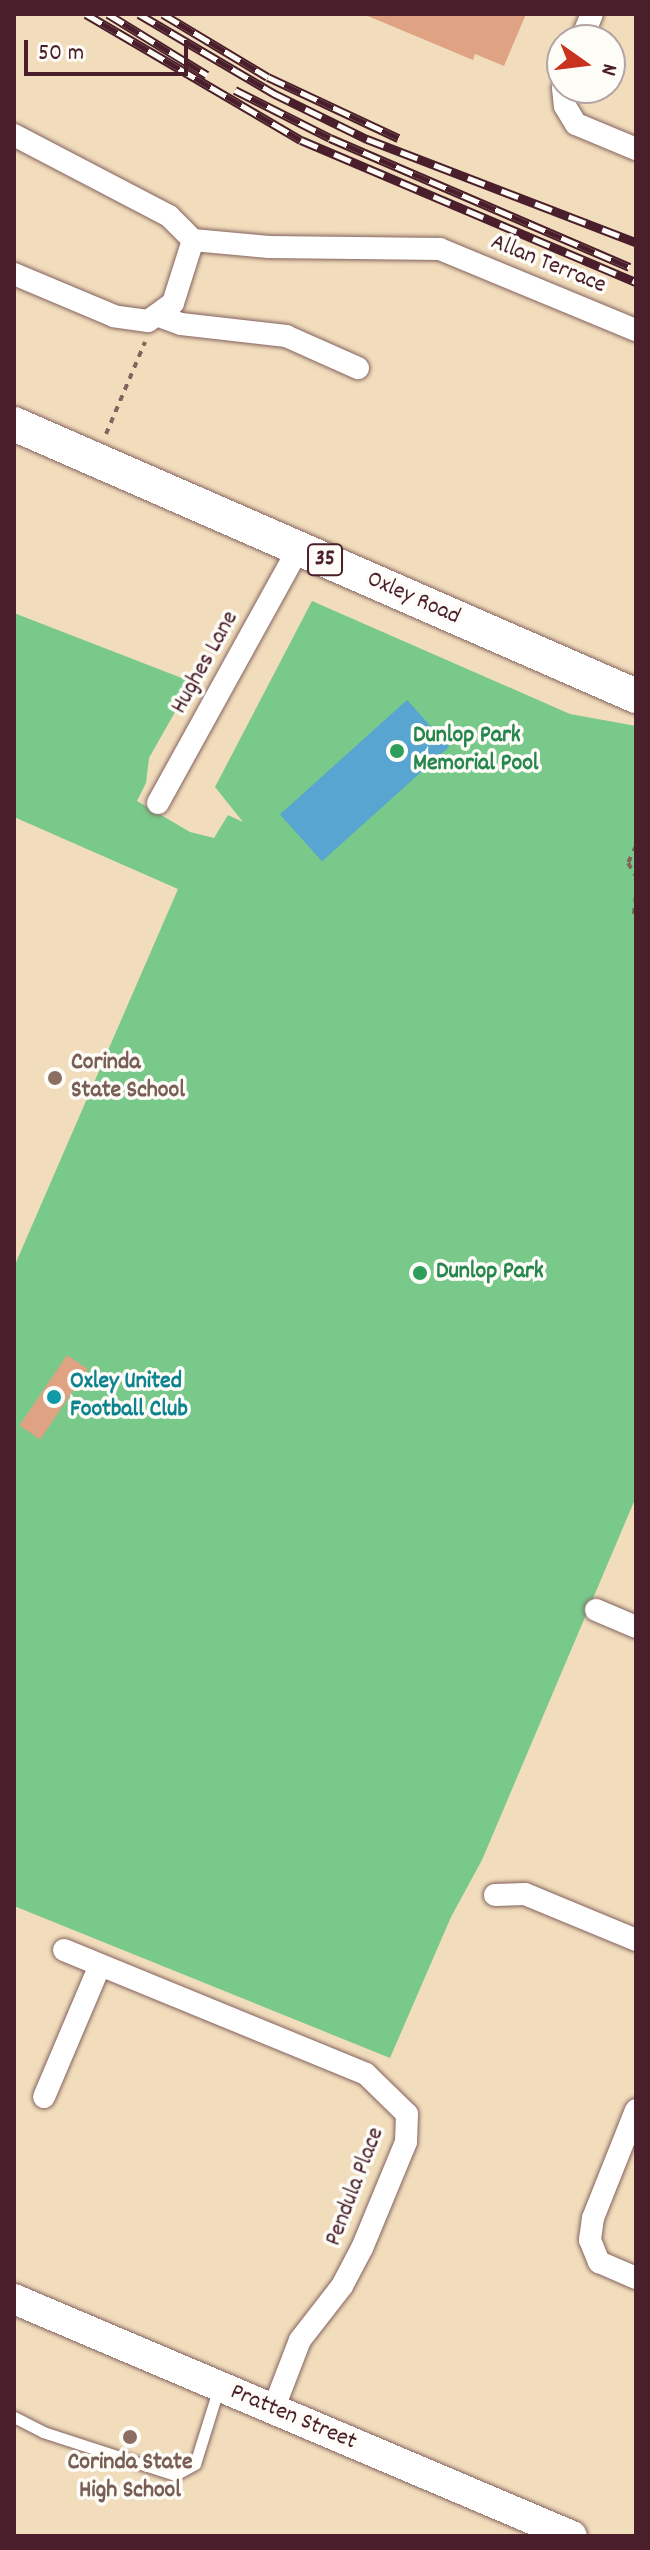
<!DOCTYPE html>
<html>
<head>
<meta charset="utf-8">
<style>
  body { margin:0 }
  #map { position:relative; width:650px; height:2550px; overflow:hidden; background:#f1ddbc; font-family:Dekko,sans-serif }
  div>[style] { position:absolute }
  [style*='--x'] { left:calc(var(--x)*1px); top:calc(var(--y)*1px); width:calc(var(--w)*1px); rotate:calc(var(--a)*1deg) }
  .green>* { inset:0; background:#79c98b }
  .water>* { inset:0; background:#57a5d0; transform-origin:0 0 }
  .building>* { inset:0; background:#dfa384; transform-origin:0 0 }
  .path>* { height:4px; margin-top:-2px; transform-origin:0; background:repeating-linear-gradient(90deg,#84625e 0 6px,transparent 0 12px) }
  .roads { filter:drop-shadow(0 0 2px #84625e) drop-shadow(0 0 2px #84625e) }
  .lane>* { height:11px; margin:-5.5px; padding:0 5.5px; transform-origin:5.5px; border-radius:5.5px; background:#fff }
  .street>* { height:22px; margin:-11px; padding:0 11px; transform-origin:11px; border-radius:11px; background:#fff }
  .secondary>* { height:30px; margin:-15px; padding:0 15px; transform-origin:15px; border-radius:15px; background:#fff }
  .primary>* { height:34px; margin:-17px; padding:0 17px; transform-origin:17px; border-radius:17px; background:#fff }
  .rail>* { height:9px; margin-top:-4.5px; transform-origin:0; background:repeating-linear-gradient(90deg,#fdfcf7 0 18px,#4a1f2b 0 36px); box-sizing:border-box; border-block:2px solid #4a1f2b }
  .dots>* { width:22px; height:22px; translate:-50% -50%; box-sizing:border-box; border:4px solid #fdfcf7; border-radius:50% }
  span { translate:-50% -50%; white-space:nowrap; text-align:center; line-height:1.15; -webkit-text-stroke:7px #fdfcf7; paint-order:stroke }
  .shield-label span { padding:2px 6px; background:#fdfcf7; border:2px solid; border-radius:6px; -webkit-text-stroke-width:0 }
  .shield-label { font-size:22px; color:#4a1f2b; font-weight:700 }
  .street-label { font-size:24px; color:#4a1f2b }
  .leisure-label { font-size:24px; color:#27864d; font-weight:700 }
  .left { translate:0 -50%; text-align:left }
  .education-label { font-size:24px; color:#785e54; font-weight:700 }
  .culture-label { font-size:24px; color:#0d838f; font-weight:700 }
  .frame { position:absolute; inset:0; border:16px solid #4a1f2b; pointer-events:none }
  .north { position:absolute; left:546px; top:24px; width:80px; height:80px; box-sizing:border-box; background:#fdfcf7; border:2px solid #b5a4a5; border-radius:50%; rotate:104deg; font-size:22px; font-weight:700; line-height:32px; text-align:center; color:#4a1f2b }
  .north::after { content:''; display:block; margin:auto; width:28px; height:36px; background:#c8321e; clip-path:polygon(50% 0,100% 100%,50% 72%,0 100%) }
  .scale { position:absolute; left:24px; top:40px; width:164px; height:36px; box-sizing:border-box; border:4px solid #4a1f2b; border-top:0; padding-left:10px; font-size:24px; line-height:28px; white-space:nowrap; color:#4a1f2b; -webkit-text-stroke:6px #fdfcf7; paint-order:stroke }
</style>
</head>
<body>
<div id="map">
  <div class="green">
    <div style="clip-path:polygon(312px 601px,570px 714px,636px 726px,636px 1497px,482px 1860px,451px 1917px,390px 2058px,14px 1906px,14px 1267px,178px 889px,14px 817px,14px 613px,192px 682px,149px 758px,146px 783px,137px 801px,190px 832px,214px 838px,228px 815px,243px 822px,215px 787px)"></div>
  </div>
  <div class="water">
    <div style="left:407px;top:700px;width:63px;height:171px;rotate:48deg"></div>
  </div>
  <div class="building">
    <div style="clip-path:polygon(363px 14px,526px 14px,504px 66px,475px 54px,473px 60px)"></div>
    <div style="left:67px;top:1355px;width:25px;height:85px;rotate:34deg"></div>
  </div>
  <div class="path">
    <div style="--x:106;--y:434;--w:100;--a:-67"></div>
    <div style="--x:636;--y:846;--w:19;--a:115"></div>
    <div style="--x:628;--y:863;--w:15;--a:58"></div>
    <div style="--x:634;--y:914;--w:19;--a:-84"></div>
  </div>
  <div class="roads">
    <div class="lane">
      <div style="--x:14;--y:2417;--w:33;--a:27"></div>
      <div style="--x:43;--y:2432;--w:139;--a:18"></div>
      <div style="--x:175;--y:2475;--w:23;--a:-29"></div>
      <div style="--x:195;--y:2464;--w:81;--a:-72.7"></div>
    </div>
    <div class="street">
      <div style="--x:581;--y:40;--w:28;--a:-67"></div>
      <div style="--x:563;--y:88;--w:18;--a:84"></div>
      <div style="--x:565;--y:106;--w:21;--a:59"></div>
      <div style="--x:576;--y:124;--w:65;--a:22.6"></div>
      <div style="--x:14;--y:135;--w:175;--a:27.6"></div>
      <div style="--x:169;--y:216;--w:34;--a:45"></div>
      <div style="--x:193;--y:240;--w:66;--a:107.6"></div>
      <div style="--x:173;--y:303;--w:31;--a:144"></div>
      <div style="--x:148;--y:321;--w:34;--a:-172"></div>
      <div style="--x:114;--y:316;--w:108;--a:-157.2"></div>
      <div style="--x:193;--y:240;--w:76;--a:5.3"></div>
      <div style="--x:269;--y:247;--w:171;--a:0.7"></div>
      <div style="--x:440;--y:249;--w:212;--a:22.5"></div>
      <div style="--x:159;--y:316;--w:23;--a:20"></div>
      <div style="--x:181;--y:324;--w:106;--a:6.5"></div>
      <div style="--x:286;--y:336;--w:79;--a:24"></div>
      <div style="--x:158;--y:803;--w:291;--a:-61.1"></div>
      <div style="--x:596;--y:1610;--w:43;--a:23"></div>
      <div style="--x:495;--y:1895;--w:30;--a:-2"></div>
      <div style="--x:525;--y:1894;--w:120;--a:22.5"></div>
      <div style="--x:64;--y:1950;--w:326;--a:22.3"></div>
      <div style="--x:366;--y:2074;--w:57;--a:44.3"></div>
      <div style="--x:407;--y:2114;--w:28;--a:92"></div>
      <div style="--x:406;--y:2142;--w:115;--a:112.5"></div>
      <div style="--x:362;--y:2248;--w:43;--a:117.8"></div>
      <div style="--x:342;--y:2286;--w:68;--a:127.9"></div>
      <div style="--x:300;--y:2340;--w:75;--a:111.1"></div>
      <div style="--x:44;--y:2097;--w:143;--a:-67"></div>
      <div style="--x:636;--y:2110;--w:116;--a:111.7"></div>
      <div style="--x:593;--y:2218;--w:22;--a:98"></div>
      <div style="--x:590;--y:2240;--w:24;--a:68"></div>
      <div style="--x:599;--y:2262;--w:40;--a:23.4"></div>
    </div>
    <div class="secondary">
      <div style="--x:14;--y:2299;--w:606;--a:23.01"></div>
    </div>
    <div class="primary">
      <div style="--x:14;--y:424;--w:679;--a:23.62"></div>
    </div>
  </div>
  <div class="rail">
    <div style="--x:86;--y:14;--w:249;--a:30.4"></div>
    <div style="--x:301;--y:140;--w:364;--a:23"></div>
    <div style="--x:108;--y:14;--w:116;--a:31.6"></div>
    <div style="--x:139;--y:14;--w:156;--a:30.5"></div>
    <div style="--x:273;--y:93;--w:105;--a:26.1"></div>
    <div style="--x:367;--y:139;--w:288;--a:21"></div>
    <div style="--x:163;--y:14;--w:122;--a:31"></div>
    <div style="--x:268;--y:77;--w:144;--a:25.1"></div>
    <div style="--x:235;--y:90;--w:106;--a:26.8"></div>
    <div style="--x:330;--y:138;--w:326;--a:23.3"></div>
  </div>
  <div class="dots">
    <div style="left:397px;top:751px;background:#2e9e5b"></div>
    <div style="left:55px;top:1078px;background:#8d6e63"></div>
    <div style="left:420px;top:1273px;background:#2e9e5b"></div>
    <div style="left:54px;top:1397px;background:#0f9aa8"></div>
    <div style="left:130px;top:2437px;background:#8d6e63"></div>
  </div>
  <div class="shield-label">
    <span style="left:325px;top:560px">35</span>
  </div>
  <div class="street-label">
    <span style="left:548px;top:265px;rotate:22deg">Allan Terrace</span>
    <span style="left:413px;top:599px;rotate:24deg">Oxley Road</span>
    <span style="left:206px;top:663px;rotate:-61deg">Hughes Lane</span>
    <span style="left:356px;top:2187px;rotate:-69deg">Pendula Place</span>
    <span style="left:293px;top:2418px;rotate:23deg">Pratten Street</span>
  </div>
  <div class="leisure-label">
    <span class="left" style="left:413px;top:751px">Dunlop Park<br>Memorial Pool</span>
    <span class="left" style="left:436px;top:1273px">Dunlop Park</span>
  </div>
  <div class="education-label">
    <span class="left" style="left:71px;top:1078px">Corinda<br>State School</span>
    <span style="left:130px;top:2478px">Corinda State<br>High School</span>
  </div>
  <div class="culture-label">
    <span class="left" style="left:70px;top:1397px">Oxley United<br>Football Club</span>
  </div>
  <div class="frame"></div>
  <div class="north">N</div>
  <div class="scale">50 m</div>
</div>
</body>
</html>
